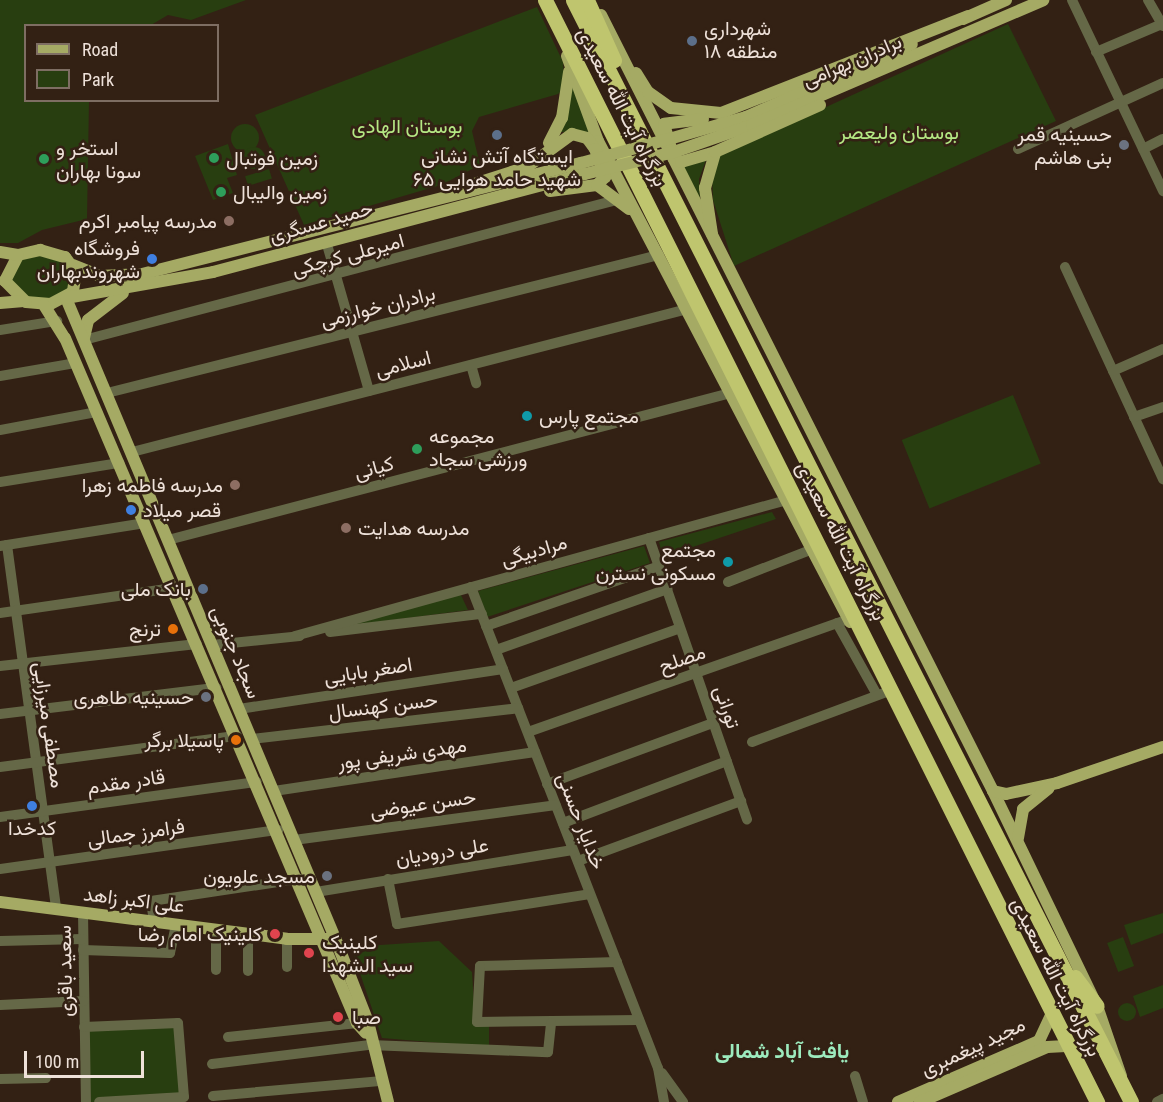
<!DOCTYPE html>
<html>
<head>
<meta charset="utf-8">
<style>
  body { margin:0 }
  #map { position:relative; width:1163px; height:1102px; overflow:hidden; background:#332114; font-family:"Roboto Condensed",Vazirmatn,sans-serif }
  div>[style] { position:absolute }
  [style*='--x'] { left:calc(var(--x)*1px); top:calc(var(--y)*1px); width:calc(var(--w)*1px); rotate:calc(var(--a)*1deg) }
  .green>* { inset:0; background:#283e10; transform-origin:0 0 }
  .round { border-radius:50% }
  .minor>* { height:10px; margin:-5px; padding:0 5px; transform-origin:5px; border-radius:5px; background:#656847 }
  .major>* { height:12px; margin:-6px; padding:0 6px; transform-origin:6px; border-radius:6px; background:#a5aa64 }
  .highway>* { height:15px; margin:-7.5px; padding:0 7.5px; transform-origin:7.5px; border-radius:7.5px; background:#bfc56e }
  .major-bridge>* { height:12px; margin:-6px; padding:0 6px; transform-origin:6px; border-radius:6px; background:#a5aa64 }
  .dots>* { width:16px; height:16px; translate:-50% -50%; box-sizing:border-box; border:3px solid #332114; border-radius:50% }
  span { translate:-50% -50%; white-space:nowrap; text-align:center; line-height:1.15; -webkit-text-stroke:5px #332114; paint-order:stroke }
  .poi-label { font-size:20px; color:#eee1d9 }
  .left { translate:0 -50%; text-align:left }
  .right { translate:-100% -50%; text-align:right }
  .street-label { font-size:20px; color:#eee1d9 }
  .park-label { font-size:20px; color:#b5e884 }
  .neighbourhood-label { font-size:21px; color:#9debbe; font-weight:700 }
  .legend { position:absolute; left:24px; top:24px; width:195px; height:78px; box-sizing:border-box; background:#332114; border:2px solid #7e6e63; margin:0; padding:8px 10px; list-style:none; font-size:18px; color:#eee1d9 }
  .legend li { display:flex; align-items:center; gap:12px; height:30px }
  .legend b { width:30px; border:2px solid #7e6e63 }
  .scale { position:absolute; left:24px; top:1051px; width:120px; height:27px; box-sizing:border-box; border:3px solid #eee1d9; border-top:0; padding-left:8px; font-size:18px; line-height:21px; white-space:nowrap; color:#eee1d9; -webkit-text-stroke:4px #332114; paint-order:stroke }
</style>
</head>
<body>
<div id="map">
  <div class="green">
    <div style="clip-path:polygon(0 0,246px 0,191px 20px,168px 15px,151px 25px,26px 26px,26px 100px,89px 101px,87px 219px,42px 230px,18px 243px,0 243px)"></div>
    <div style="clip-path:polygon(537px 7px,563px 62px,565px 87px,558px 94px,479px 117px,472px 131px,480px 165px,441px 185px,304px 225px,255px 115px)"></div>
    <div style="clip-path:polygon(1008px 24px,1056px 121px,734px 266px,713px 200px,712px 178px,719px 156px)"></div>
    <div style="clip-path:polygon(572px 80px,589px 132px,559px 132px)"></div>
    <div class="round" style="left:231px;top:124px;width:28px;height:28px"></div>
    <div style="clip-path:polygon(228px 144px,237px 175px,227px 178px,233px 193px,213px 200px,195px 156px)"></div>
    <div class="round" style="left:243px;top:147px;width:22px;height:22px"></div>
    <div style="clip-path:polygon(706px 160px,699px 179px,700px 199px,681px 167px)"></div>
    <div style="left:269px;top:169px;width:10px;height:25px;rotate:73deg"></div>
    <div style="clip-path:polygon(43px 255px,62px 261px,70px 271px,70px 288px,46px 300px,24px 297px,10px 284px,20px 260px)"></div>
    <div style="left:1013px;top:395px;width:74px;height:120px;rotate:68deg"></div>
    <div style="clip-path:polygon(772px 512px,776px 519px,663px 557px,659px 542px)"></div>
    <div style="clip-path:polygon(644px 546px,650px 563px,487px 617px,478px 591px)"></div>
    <div style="clip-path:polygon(460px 593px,468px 610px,339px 627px)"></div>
    <div style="clip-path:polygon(1163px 913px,1163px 933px,1131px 945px,1124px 925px)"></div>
    <div style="left:1123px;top:937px;width:31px;height:17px;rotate:69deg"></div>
    <div style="clip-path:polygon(439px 941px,472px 972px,475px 1019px,489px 1020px,489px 1047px,382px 1038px,351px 947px)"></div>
    <div style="clip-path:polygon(1163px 985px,1163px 1008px,1140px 1017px,1133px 996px)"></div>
    <div class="round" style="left:1118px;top:1003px;width:18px;height:18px"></div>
    <div style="left:176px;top:1025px;width:71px;height:90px;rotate:86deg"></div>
  </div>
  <div class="minor">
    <div style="--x:1072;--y:0;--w:212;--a:64.5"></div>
    <div style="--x:1148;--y:0;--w:30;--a:60"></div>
    <div style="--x:1096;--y:52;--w:72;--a:-23"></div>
    <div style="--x:1018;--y:149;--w:159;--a:-24.5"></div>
    <div style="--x:1143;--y:149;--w:22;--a:-27"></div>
    <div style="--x:326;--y:241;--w:156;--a:74"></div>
    <div style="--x:1065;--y:267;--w:234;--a:65.2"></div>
    <div style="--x:0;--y:330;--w:58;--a:-9"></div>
    <div style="--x:84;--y:340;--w:554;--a:-14.74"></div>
    <div style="--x:471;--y:365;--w:19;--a:74"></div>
    <div style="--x:1113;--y:371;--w:55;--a:-23.7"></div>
    <div style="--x:0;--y:376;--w:76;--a:-9.8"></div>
    <div style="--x:107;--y:393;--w:569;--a:-14.04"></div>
    <div style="--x:1134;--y:417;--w:31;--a:-19"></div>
    <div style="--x:0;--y:430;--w:99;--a:-10.5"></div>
    <div style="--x:132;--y:452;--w:570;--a:-14.43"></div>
    <div style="--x:0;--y:482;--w:121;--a:-9.1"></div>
    <div style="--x:649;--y:538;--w:298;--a:70.8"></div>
    <div style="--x:168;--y:540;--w:578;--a:-14.64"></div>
    <div style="--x:7;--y:545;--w:367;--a:82.3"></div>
    <div style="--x:0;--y:546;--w:147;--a:-9"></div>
    <div style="--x:728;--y:582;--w:88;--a:-21.3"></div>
    <div style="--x:471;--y:587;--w:516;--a:68.76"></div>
    <div style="--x:658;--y:1068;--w:35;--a:80"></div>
    <div style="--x:0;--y:613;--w:175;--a:-8.2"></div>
    <div style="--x:837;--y:623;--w:82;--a:60.9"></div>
    <div style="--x:486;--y:626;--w:183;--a:-19.1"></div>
    <div style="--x:330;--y:632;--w:153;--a:-6.8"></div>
    <div style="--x:295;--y:636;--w:506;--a:-15.46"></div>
    <div style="--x:212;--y:645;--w:88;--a:-5.8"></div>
    <div style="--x:496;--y:650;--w:182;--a:-19.6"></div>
    <div style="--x:0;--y:666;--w:198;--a:-6.4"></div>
    <div style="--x:511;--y:688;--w:179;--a:-19.5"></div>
    <div style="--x:239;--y:709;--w:267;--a:-8.6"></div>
    <div style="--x:0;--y:714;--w:218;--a:-6.9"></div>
    <div style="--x:528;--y:732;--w:339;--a:-19.4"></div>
    <div style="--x:252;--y:739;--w:268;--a:-6.6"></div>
    <div style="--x:752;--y:742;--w:149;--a:-20.4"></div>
    <div style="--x:0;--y:767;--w:239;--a:-7.5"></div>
    <div style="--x:547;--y:784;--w:177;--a:-20.2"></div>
    <div style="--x:274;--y:791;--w:264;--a:-8.5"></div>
    <div style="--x:0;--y:817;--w:259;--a:-7.8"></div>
    <div style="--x:563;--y:823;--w:175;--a:-20.7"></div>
    <div style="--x:294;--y:840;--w:264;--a:-7.6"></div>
    <div style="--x:578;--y:861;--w:174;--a:-20.2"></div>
    <div style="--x:0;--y:869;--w:281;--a:-8"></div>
    <div style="--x:388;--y:879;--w:46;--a:78.7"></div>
    <div style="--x:397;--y:924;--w:195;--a:-8.8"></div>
    <div style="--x:316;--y:892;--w:260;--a:-9.3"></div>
    <div style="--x:83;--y:913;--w:189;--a:89.1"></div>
    <div style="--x:154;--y:922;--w:21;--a:-98"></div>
    <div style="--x:151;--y:901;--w:150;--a:-8.5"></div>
    <div style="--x:216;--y:930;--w:40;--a:90"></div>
    <div style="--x:248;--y:934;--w:37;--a:90"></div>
    <div style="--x:0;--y:941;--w:83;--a:-1.4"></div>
    <div style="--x:83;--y:950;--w:87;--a:2"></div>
    <div style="--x:170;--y:953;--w:29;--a:-78"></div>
    <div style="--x:617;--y:962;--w:137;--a:178.3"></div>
    <div style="--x:480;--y:966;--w:56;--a:93.1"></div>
    <div style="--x:477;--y:1022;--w:162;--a:-0.7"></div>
    <div style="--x:287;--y:967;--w:28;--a:-90"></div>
    <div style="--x:0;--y:1005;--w:84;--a:-2.7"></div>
    <div style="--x:84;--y:1027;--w:94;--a:-2.4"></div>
    <div style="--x:178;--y:1023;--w:74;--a:85.4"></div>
    <div style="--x:184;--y:1097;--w:85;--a:176.6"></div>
    <div style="--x:228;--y:1037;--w:130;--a:-6.2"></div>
    <div style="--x:212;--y:1064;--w:159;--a:-6.9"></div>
    <div style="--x:370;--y:1045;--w:178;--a:2.3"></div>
    <div style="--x:548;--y:1052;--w:29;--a:-84"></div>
    <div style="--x:662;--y:1073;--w:36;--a:54"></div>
    <div style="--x:855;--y:1076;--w:27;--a:73"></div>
    <div style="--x:0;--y:1079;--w:46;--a:-1.2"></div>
    <div style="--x:213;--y:1096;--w:170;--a:-5.1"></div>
    <div style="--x:1157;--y:1102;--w:7;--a:-27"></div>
  </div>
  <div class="major">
    <div style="--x:601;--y:15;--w:869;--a:63.2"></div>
    <div style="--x:993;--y:791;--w:239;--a:64.2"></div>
    <div style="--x:1097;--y:1006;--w:74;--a:71.1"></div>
    <div style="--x:963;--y:19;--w:47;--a:-23.8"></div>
    <div style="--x:567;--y:56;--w:90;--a:70"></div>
    <div style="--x:598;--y:141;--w:543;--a:62.35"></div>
    <div style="--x:636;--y:73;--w:22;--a:58"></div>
    <div style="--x:648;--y:92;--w:28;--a:35"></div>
    <div style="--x:671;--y:108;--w:50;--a:5.7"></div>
    <div style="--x:721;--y:113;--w:266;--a:-21.4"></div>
    <div style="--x:703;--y:119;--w:39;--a:173"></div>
    <div style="--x:664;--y:124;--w:36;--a:74"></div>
    <div style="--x:674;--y:159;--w:8;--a:23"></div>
    <div style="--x:681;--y:162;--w:35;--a:-16"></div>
    <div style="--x:669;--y:139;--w:80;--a:-15.9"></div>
    <div style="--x:746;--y:117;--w:181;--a:-23.7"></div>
    <div style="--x:549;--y:143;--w:28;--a:-63"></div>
    <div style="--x:562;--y:118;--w:47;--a:-81.3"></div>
    <div style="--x:674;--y:152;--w:83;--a:-19.1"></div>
    <div style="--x:752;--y:125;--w:317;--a:-23.2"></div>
    <div style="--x:465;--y:187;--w:65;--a:-17.9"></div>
    <div style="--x:527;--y:167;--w:56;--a:-36.3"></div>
    <div style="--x:572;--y:134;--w:16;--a:15"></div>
    <div style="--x:587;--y:138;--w:14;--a:54"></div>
    <div style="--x:595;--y:149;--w:30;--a:70"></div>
    <div style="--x:605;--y:177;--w:11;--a:135"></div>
    <div style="--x:550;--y:191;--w:47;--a:-7.3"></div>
    <div style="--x:597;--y:185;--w:40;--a:37"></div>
    <div style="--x:712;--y:234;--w:47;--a:-98.7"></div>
    <div style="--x:705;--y:188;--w:37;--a:-74"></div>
    <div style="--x:715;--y:152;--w:115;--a:-24.1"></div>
    <div style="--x:40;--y:250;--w:26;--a:16"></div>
    <div style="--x:65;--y:257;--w:19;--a:54"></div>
    <div style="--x:76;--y:272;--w:20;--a:99"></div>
    <div style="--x:73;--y:292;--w:26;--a:152"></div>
    <div style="--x:50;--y:304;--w:24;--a:-175"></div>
    <div style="--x:26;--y:302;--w:30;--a:-135"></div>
    <div style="--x:5;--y:281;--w:29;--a:-63"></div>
    <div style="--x:18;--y:255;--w:23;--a:-13"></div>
    <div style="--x:0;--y:252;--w:18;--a:9"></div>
    <div style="--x:73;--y:265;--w:29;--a:22"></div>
    <div style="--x:100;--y:276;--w:42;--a:-2.7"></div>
    <div style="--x:142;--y:274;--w:453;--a:-14.2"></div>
    <div style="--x:0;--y:303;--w:24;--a:-5"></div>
    <div style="--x:44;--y:305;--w:39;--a:58"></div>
    <div style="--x:65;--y:338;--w:745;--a:66.91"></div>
    <div style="--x:357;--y:1023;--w:13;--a:48"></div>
    <div style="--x:84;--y:338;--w:18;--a:-77"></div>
    <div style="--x:88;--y:320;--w:44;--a:-37.6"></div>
    <div style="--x:993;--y:791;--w:13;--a:13"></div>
    <div style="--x:1006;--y:794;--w:52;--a:-12.2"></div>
    <div style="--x:1057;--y:783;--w:112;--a:-18.8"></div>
    <div style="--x:1018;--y:838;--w:29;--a:-80"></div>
    <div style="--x:1023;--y:809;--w:33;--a:-39"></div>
    <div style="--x:0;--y:902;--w:289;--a:7.3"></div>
    <div style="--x:287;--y:939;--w:44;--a:0"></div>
    <div style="--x:388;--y:1102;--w:82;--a:-104"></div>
    <div style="--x:368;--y:1022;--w:90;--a:-111.4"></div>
    <div style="--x:335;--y:938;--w:694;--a:-112.8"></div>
    <div style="--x:66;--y:298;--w:149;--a:-10"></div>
    <div style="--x:213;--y:272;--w:385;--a:-14.8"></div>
    <div style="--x:898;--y:1102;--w:154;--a:-23.4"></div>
    <div style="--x:1039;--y:1041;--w:29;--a:-65"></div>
    <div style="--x:920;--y:1102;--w:138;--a:-23.4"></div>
    <div style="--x:1047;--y:1047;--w:19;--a:-3"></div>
  </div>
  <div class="highway">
    <div style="--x:545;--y:0;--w:1233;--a:63.39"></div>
    <div style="--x:573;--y:0;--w:1235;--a:63.14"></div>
    <div style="--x:587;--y:0;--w:66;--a:65.8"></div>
    <div style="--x:1075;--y:977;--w:36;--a:53"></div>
  </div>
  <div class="major-bridge">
    <div style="--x:581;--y:163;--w:91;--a:-15.3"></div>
    <div style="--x:585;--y:174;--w:92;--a:-13.9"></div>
  </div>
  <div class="dots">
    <div style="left:692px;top:41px;background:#5c6f8a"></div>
    <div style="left:497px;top:135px;background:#5c6f8a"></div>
    <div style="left:1124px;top:145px;background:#6b7280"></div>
    <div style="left:214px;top:158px;background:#2e9e5b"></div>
    <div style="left:44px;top:159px;background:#2e9e5b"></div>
    <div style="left:221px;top:192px;background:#2e9e5b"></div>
    <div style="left:229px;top:221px;background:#8d6e63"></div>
    <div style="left:152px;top:259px;background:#3f7fe0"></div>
    <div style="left:527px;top:416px;background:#0f9aa8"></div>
    <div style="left:417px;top:449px;background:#2e9e5b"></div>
    <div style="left:235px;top:485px;background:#8d6e63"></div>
    <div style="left:131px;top:510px;background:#3f7fe0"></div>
    <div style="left:346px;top:528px;background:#8d6e63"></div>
    <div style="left:728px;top:562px;background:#0f9aa8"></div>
    <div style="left:203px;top:589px;background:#5c6f8a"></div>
    <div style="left:173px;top:629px;background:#e8710a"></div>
    <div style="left:206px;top:697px;background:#6b7280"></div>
    <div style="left:236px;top:740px;background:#e8710a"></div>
    <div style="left:32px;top:806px;background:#3f7fe0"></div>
    <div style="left:327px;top:876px;background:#6b7280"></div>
    <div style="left:275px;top:934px;background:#e0444e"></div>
    <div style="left:309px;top:953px;background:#e0444e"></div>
    <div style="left:338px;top:1017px;background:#e0444e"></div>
  </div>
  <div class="poi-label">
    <span class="left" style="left:704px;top:40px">شهرداری<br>منطقه ۱۸</span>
    <span class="right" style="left:1112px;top:146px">حسینیه قمر<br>بنی هاشم</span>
    <span class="left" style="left:56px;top:160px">استخر و<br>سونا بهاران</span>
    <span style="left:497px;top:168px">ایستگاه آتش نشانی<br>۶۵ شهید حامد هوایی</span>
    <span class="left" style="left:226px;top:158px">زمین فوتبال</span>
    <span class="left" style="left:233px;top:192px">زمین والیبال</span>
    <span class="right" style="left:217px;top:221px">مدرسه پیامبر اکرم</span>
    <span class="right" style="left:140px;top:260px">فروشگاه<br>شهروندبهاران</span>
    <span class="left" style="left:539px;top:416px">مجتمع پارس</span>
    <span class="left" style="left:429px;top:448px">مجموعه<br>ورزشی سجاد</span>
    <span class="right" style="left:223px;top:485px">مدرسه فاطمه زهرا</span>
    <span class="left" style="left:143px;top:510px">قصر میلاد</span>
    <span class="left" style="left:358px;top:528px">مدرسه هدایت</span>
    <span class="right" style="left:716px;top:562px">مجتمع<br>مسکونی نسترن</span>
    <span class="right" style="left:191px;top:589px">بانک ملی</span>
    <span class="right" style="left:161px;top:629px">ترنج</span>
    <span class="right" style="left:194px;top:697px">حسینیه طاهری</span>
    <span class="right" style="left:224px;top:740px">پاسیلا برگر</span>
    <span style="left:32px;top:828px">کدخدا</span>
    <span class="right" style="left:315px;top:876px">مسجد علویون</span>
    <span class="right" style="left:262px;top:934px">کلینیک امام رضا</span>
    <span class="left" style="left:322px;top:954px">کلینیک<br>سید الشهدا</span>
    <span class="left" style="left:352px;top:1017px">صبا</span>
  </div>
  <div class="street-label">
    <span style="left:852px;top:61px;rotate:-23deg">برادران بهرامی</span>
    <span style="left:622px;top:107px;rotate:63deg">بزرگراه آیت الله سعیدی</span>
    <span style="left:321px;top:222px;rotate:-16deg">حمید عسگری</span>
    <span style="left:348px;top:255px;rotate:-15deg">امیرعلی کرچکی</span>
    <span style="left:378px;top:307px;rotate:-14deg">برادران خوارزمی</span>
    <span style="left:403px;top:364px;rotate:-14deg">اسلامی</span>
    <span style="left:374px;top:468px;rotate:-15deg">کیانی</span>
    <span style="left:841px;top:541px;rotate:63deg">بزرگراه آیت الله سعیدی</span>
    <span style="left:534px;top:551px;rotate:-16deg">مرادبیگی</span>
    <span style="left:236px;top:652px;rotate:67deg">سجاد جنوبی</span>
    <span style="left:682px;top:659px;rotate:-19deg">مصلح</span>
    <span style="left:368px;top:671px;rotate:-9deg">اصغر بابایی</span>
    <span style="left:383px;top:706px;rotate:-7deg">حسن کهنسال</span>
    <span style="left:727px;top:707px;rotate:71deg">تورانی</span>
    <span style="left:49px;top:725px;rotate:82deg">مصطفی میرزایی</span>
    <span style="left:402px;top:754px;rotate:-8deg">مهدی شریفی پور</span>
    <span style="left:126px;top:782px;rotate:-8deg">قادر مقدم</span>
    <span style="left:423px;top:804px;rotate:-8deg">حسن عیوضی</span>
    <span style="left:581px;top:821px;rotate:69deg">خدایار حسنی</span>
    <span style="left:136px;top:833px;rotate:-8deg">فرامرز جمالی</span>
    <span style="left:442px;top:852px;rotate:-9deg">علی درودیان</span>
    <span style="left:134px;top:900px;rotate:7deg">علی اکبر زاهد</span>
    <span style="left:65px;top:971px;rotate:-91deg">سعید باقری</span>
    <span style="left:1056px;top:977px;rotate:63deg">بزرگراه آیت الله سعیدی</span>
    <span style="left:973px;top:1047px;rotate:-25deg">مجید پیغمبری</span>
  </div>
  <div class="park-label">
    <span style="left:407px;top:126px">بوستان الهادی</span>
    <span style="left:899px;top:132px">بوستان ولیعصر</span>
  </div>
  <div class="neighbourhood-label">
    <span style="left:782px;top:1051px">یافت آباد شمالی</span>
  </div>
  <ul class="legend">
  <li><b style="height:8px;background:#a5aa64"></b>Road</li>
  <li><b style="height:16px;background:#283e10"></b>Park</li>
  </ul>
  <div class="scale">100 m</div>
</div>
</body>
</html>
